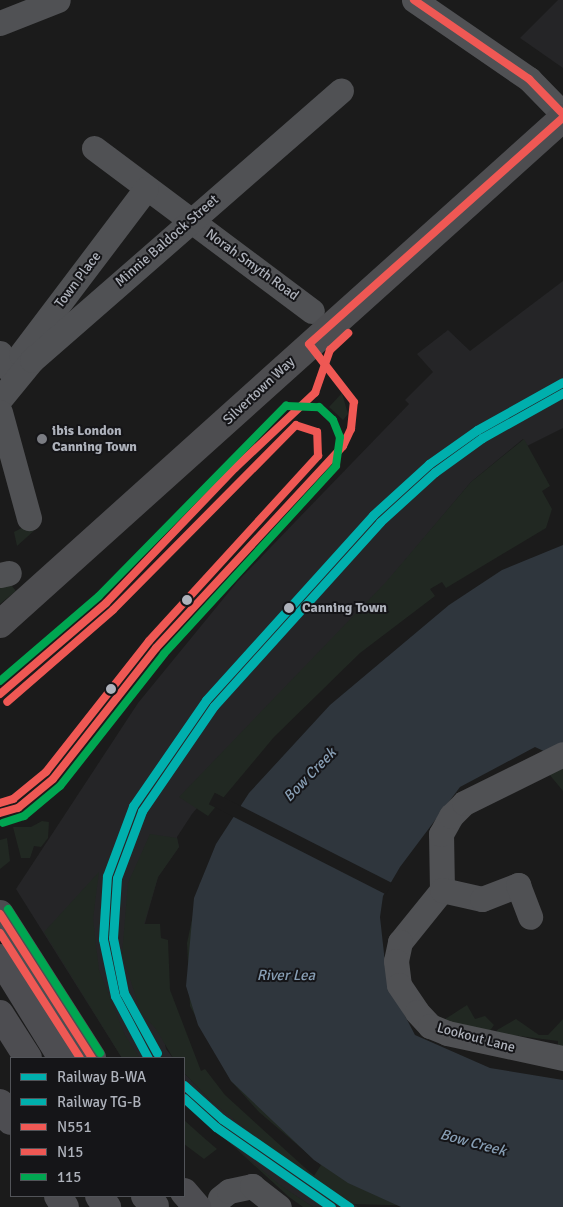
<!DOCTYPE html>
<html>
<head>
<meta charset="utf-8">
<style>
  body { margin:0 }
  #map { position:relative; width:563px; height:1207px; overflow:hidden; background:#1b1b1b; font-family:Signika,sans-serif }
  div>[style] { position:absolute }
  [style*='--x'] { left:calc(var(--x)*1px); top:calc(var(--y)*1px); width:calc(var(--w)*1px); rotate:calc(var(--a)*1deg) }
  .built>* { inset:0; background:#252527 }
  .green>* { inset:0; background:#212822 }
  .water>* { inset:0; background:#2f363d }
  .pier>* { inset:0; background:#1b1b1b; transform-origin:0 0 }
  .minor>* { height:25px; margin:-12.5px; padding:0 12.5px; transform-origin:12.5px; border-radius:12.5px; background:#505154 }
  .major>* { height:28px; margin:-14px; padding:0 14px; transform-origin:14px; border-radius:14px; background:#4d4d50 }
  .highway>* { height:28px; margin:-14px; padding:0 14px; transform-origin:14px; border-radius:14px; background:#4d4d51 }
  .bus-1>* { height:8px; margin:-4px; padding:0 4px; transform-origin:4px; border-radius:4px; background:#ef5854 }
  .bus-2>* { height:8px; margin:-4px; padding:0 4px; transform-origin:4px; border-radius:4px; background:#ef5854 }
  .bus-3>* { height:8px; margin:-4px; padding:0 4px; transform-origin:4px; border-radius:4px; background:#00a651 }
  .rail-1>* { height:9px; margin:-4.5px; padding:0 4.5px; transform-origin:4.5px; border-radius:4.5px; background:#00afad }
  .rail-2>* { height:9px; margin:-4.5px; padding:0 4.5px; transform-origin:4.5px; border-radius:4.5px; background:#00afad }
  .dots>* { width:14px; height:14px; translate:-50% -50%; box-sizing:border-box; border:2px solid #151518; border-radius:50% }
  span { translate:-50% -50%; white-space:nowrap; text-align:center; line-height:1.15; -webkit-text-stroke:4px #151518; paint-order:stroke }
  .street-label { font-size:14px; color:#aeb2bb }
  .poi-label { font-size:14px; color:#aeb2bb; font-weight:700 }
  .left { translate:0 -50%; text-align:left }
  .stop-label { font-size:14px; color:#aeb2bb; font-weight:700 }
  .water-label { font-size:15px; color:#879eb4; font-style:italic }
  .legend { position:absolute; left:10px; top:1057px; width:175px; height:140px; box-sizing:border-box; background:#151518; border:1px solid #525459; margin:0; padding:6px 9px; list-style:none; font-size:15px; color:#aeb2bb }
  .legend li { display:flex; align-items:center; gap:10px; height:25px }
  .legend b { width:25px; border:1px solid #525459 }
</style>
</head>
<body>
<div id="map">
  <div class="built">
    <div style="clip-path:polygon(558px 0,563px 0,563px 68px,520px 38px)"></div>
    <div style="clip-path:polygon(563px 281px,563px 428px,527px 446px,523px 439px,471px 482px,192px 814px,177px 837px,179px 847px,158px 877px,143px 930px,166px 1049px,173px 1058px,122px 1058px,16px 889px,138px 703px,237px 582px,409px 404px,405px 400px,433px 372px,417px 354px,448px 330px,470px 351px)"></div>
    <div style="clip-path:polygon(184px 1073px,212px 1102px,358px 1207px,313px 1207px,280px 1186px,184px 1104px)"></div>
  </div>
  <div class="green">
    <div style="clip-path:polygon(342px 393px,348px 414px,343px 420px,329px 407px)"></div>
    <div style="clip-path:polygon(524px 439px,550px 486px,542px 491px,552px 509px,546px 528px,446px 588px,442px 582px,430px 589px,435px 596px,360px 653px,274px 737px,208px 816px,179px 797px,386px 582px,471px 482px)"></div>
    <div style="clip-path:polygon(35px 521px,37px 528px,17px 546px,14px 532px)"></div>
    <div style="clip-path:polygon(7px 580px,16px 591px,0 604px,0 585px)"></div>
    <div style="clip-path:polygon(563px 766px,563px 791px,544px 768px)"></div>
    <div style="clip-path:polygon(42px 821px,49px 822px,48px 838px,41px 847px,34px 846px,30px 858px,21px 858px,13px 827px,31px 827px)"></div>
    <div style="clip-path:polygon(150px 834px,177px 838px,179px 847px,158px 877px,144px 924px,160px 924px,161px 938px,168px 940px,170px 990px,201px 1071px,205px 1069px,225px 1095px,314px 1176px,321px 1165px,259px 1112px,231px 1081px,190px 1006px,187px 943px,200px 882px,461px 1207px,352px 1204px,284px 1159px,212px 1102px,184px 1073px,184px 1058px,173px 1058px,156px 1029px,141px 1013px,122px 954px,128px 883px)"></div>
    <div style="clip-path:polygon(7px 838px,10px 861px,0 869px,0 840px)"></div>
    <div style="clip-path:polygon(99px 872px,93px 919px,99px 970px,125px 1035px,140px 1058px,122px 1058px,44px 932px)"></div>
    <div style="clip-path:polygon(467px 1005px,475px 1019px,485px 1016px,494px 1025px,489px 1032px,436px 1025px)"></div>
    <div style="clip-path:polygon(516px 1019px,539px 1035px,548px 1035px,563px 1019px,563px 1052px,558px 1051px,558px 1041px,505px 1034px,498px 1042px,497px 1030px)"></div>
    <div style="clip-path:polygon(184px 1120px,203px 1137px,217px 1149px,204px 1159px,184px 1144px)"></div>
    <div style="clip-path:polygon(232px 1145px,280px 1185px,313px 1207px,303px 1207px,289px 1197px)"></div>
  </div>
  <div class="water">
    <div style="clip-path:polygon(563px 545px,563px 747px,548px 753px,535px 747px,460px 787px,400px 867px,383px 896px,380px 917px,387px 981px,415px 1035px,490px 1068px,563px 1080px,563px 1207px,401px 1207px,348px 1183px,314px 1160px,231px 1081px,198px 1025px,186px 986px,194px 898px,216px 844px,249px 793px,330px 705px,449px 605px,502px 570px)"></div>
  </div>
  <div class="pier">
    <div style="left:392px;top:883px;width:13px;height:199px;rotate:117deg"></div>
  </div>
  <div class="minor">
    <div style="--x:414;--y:0;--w:140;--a:34.5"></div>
    <div style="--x:529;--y:79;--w:49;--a:45.8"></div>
    <div style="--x:0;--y:23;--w:62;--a:-21.6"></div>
    <div style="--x:94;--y:148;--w:272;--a:36.8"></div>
    <div style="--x:0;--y:353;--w:30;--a:60"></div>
    <div style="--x:21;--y:354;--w:207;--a:-52.9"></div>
    <div style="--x:0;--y:399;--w:50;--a:-50.6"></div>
    <div style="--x:32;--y:360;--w:410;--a:-41.1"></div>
    <div style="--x:0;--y:412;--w:110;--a:74.7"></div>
    <div style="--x:0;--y:575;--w:9;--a:-13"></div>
    <div style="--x:442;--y:890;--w:67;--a:128.9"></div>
    <div style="--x:400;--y:942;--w:19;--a:102"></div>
    <div style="--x:396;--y:961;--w:24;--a:83"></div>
    <div style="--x:399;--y:985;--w:32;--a:56"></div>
    <div style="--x:417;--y:1012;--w:19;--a:47"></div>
    <div style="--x:430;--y:1026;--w:18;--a:22"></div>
    <div style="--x:447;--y:1033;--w:119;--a:12.2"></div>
    <div style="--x:442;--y:890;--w:56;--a:-91"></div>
    <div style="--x:441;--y:834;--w:21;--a:-61"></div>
    <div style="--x:451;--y:816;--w:18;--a:-45"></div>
    <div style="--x:464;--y:803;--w:110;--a:-26.3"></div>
    <div style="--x:442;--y:890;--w:41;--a:12.7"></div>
    <div style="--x:482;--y:899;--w:39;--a:-21"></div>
    <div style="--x:518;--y:885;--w:34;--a:69"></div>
    <div style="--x:220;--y:1198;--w:11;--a:-38"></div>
    <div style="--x:229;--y:1191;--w:24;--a:-12"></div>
    <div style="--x:252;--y:1186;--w:34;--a:38"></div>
  </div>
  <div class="major">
    <div style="--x:0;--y:624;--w:757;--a:-41.95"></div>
  </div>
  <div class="highway">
    <div style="--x:0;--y:914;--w:171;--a:57.4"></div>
    <div style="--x:0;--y:958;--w:118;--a:58.2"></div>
    <div style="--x:0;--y:1014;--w:52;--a:57.5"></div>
    <div style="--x:0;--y:1103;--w:21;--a:59"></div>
    <div style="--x:184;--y:1192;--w:20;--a:49"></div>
    <div style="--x:58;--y:1196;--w:13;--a:58"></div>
    <div style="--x:99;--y:1196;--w:14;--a:54"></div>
    <div style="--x:145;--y:1196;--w:14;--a:45"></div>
  </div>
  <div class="bus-1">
    <div style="--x:414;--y:0;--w:140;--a:34.5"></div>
    <div style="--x:529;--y:79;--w:49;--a:45.8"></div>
    <div style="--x:0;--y:694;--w:140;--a:-40.6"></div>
    <div style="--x:106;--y:603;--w:187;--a:-46.3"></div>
    <div style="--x:235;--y:468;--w:110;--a:-43.2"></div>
    <div style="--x:315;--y:393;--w:46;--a:-70.8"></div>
    <div style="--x:330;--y:350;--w:25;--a:-43"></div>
    <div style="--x:0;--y:813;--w:19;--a:-16"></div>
    <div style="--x:18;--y:808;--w:45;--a:-39.6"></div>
    <div style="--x:53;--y:779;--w:167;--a:-51.8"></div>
    <div style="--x:156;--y:648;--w:275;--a:-47.2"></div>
    <div style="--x:343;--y:446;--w:19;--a:-65"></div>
    <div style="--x:351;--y:429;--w:27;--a:-84"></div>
    <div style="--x:354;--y:402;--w:73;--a:-127.8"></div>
    <div style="--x:309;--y:344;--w:340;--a:-41.7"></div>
    <div style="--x:0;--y:914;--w:171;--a:57.4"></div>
  </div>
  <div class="bus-2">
    <div style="--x:0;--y:803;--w:14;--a:-17"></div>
    <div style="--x:13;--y:799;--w:43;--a:-39.3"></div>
    <div style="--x:46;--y:772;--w:167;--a:-51.8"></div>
    <div style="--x:149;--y:641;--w:251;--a:-47.6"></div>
    <div style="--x:318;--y:456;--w:24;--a:-92"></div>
    <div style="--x:317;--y:432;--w:22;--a:-162"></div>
    <div style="--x:296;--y:425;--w:260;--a:134.7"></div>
    <div style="--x:113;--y:610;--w:140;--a:139"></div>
    <div style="--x:0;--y:933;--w:148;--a:57.4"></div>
  </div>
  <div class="bus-3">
    <div style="--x:0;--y:681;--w:130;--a:-40.6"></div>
    <div style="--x:99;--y:596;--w:267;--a:-45.5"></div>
    <div style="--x:286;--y:406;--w:33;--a:2"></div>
    <div style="--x:319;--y:407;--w:19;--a:43"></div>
    <div style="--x:333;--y:420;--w:18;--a:68"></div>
    <div style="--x:340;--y:437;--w:29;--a:98"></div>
    <div style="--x:336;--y:466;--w:255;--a:132.5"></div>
    <div style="--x:164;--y:654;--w:168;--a:128.2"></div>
    <div style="--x:60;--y:786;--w:47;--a:140.2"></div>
    <div style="--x:24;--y:816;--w:22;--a:162"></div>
    <div style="--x:8;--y:909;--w:171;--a:57.4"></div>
  </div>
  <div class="rail-1">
    <div style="--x:148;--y:1058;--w:70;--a:-118"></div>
    <div style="--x:115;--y:996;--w:58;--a:-101.9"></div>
    <div style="--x:103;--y:939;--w:63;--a:-86.4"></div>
    <div style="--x:107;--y:876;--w:75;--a:-69.6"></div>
    <div style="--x:133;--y:806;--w:129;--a:-55.4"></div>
    <div style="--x:206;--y:700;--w:249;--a:-47.9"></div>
    <div style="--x:373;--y:515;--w:76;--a:-42.3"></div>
    <div style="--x:429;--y:464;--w:59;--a:-35.3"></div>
    <div style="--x:477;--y:430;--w:98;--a:-29.2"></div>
    <div style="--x:184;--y:1085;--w:51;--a:41.8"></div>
    <div style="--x:222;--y:1119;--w:155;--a:34.7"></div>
  </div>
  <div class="rail-2">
    <div style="--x:157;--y:1053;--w:68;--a:-118.8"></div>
    <div style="--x:124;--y:993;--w:56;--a:-101.3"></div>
    <div style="--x:113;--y:938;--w:60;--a:-86.2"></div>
    <div style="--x:117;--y:878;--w:72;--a:-69.5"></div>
    <div style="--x:142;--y:811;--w:127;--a:-55.6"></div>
    <div style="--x:214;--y:706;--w:248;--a:-47.9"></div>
    <div style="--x:380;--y:522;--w:74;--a:-42.3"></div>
    <div style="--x:435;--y:472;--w:58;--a:-35.9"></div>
    <div style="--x:482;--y:438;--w:93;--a:-29.1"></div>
    <div style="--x:184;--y:1098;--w:43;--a:42.2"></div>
    <div style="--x:216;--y:1127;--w:140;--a:34.8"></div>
  </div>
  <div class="dots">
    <div style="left:42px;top:439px;background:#7b7d83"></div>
    <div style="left:187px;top:600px;background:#aeb2bb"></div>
    <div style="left:289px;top:608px;background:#aeb2bb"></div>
    <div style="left:111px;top:689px;background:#aeb2bb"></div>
  </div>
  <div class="street-label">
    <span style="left:167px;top:241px;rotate:-41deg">Minnie Baldock Street</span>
    <span style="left:252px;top:265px;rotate:36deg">Norah Smyth Road</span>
    <span style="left:78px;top:280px;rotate:-53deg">Town Place</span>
    <span style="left:259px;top:391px;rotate:-43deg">Silvertown Way</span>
    <span style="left:476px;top:1038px;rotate:15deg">Lookout Lane</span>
  </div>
  <div class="poi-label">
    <span class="left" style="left:52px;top:439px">ibis London<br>Canning Town</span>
  </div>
  <div class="stop-label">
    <span class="left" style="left:302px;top:608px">Canning Town</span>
  </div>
  <div class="water-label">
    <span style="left:310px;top:775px;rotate:-46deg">Bow Creek</span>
    <span style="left:286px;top:976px">River Lea</span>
    <span style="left:473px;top:1143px;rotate:15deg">Bow Creek</span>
  </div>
  <ul class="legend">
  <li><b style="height:6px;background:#00afad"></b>Railway B-WA</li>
  <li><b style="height:6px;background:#00afad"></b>Railway TG-B</li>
  <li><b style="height:6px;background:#ef5854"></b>N551</li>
  <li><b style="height:6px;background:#ef5854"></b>N15</li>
  <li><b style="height:6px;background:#00a651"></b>115</li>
  </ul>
</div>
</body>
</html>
